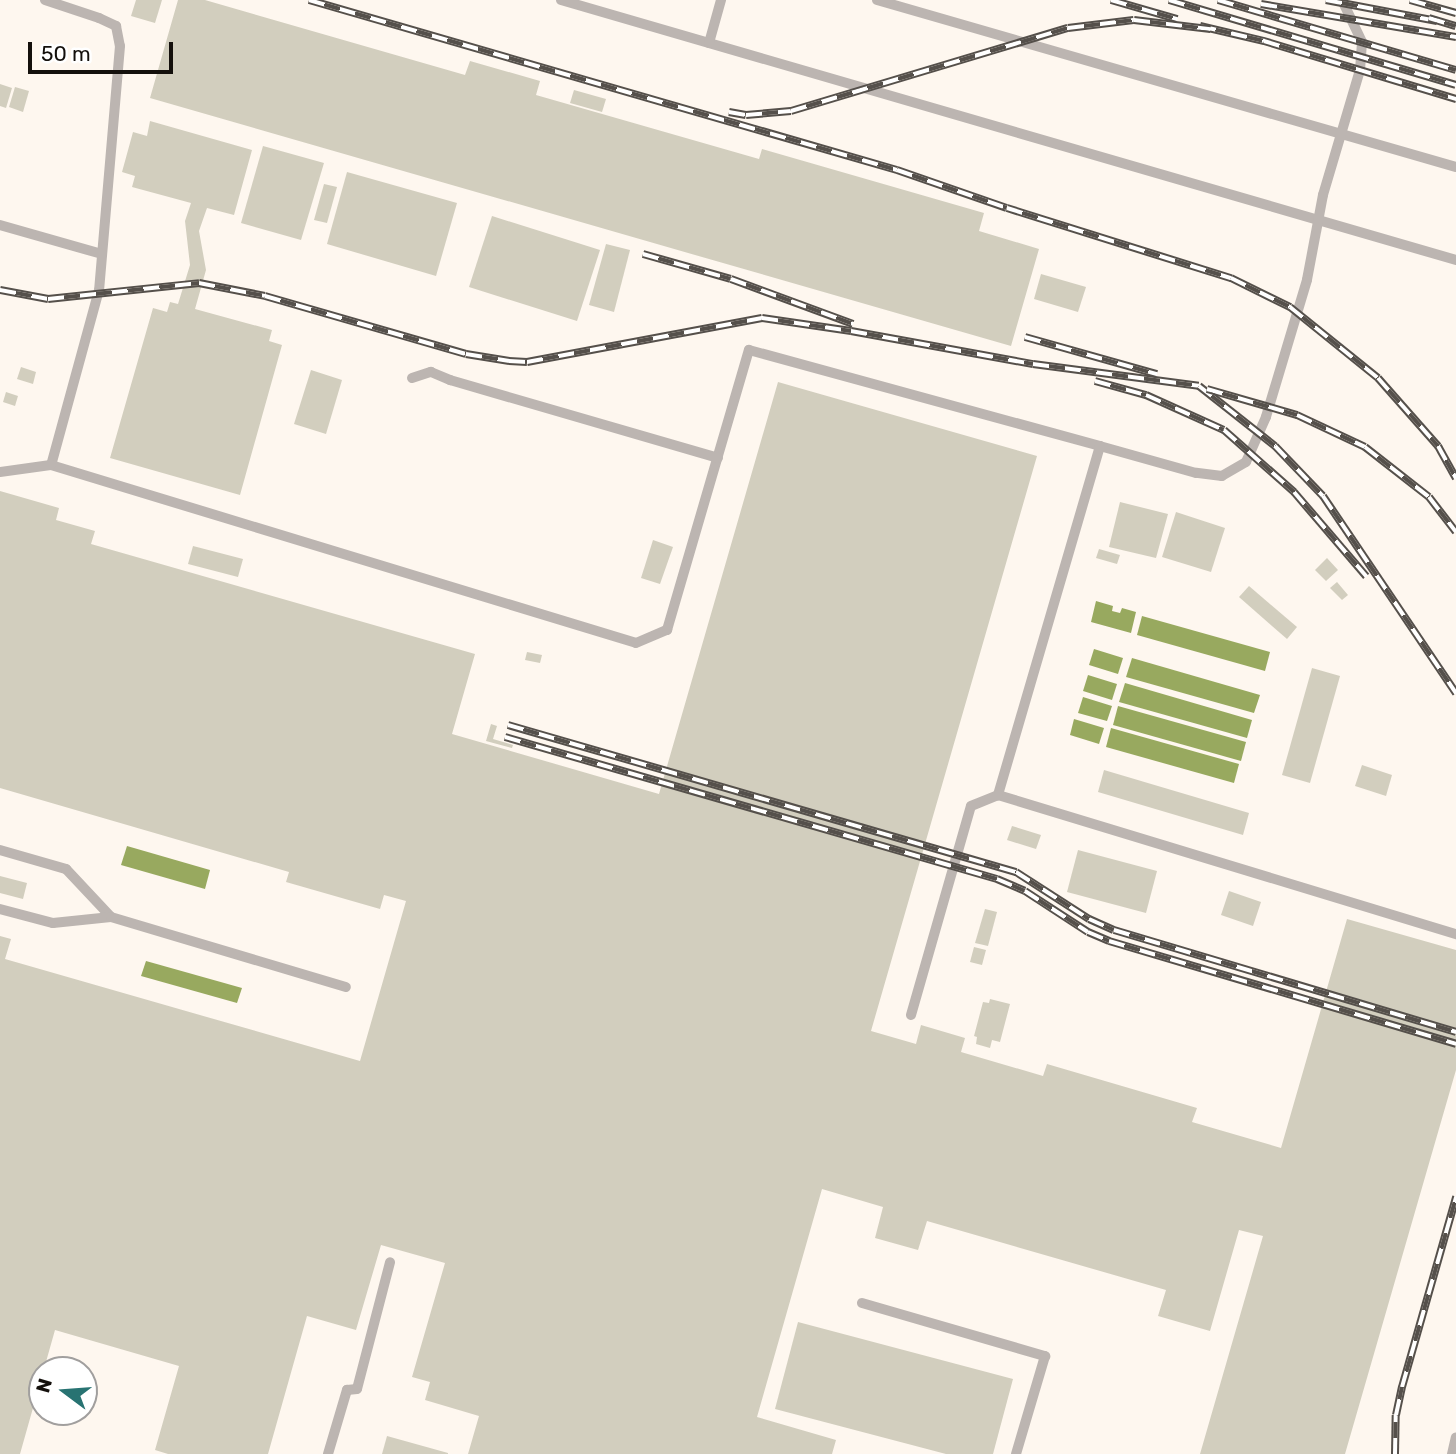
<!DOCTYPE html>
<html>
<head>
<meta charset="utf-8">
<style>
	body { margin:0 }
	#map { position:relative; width:1456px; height:1454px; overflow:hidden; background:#fef7ef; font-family:Rubik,sans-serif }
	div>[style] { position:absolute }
	.water>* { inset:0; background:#98a95f }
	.building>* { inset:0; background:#d2cebe }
	.service>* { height:10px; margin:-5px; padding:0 5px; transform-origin:5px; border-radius:5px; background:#bcb5b1 }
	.rail>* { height:8px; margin-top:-4px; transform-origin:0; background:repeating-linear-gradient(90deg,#fff 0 16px,#55504b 0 32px); box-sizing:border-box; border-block:2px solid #55504b }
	span { translate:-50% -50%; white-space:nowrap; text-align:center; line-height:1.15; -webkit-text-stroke:7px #fff; paint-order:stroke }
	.north { position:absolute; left:28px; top:1356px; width:70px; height:70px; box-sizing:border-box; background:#fff; border:2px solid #a19f9e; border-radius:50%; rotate:286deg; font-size:19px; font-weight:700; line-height:28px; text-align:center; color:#14100c }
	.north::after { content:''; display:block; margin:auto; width:24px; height:32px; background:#287372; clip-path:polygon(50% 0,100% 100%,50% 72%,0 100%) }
	.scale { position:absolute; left:28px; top:42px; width:145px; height:32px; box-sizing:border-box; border:4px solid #14100c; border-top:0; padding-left:9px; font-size:21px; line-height:24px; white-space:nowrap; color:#14100c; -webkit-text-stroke:5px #fff; paint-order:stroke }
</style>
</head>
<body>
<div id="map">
	<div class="water">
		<i style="clip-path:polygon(1096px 601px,1113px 606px,1112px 611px,1120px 613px,1122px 608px,1136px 612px,1131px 633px,1091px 622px)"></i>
		<i style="clip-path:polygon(1142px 616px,1270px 652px,1265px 671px,1137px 635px)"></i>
		<i style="clip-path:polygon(1094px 649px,1123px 658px,1118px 674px,1089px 665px)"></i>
		<i style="clip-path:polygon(1132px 658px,1260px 695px,1254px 713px,1126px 677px)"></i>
		<i style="clip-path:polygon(1088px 675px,1117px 684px,1112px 700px,1083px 691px)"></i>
		<i style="clip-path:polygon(1125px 683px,1252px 720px,1247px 738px,1119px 702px)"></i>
		<i style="clip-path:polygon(1083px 697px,1112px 706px,1107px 721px,1078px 713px)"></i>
		<i style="clip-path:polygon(1118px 706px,1246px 742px,1241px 761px,1113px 725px)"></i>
		<i style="clip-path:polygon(1074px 719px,1104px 728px,1099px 744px,1070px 735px)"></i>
		<i style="clip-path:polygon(1111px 728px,1239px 764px,1234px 783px,1106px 747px)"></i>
		<i style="clip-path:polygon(127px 846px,210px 870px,205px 889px,121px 865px)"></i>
		<i style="clip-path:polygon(146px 961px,242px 988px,237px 1003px,141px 976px)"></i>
	</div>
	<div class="building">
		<i style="clip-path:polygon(136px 0,162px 0,155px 23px,131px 16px)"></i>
		<i style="clip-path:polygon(178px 0,205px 0,465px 75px,470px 61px,540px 81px,536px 95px,759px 159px,762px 149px,984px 213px,979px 231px,1039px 249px,1011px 346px,150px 98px)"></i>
		<i style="clip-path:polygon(0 84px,12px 88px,6px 108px,0 106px)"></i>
		<i style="clip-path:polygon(15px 87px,29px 91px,23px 112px,9px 107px)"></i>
		<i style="clip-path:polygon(574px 90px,606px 99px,602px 112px,570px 103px)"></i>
		<i style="clip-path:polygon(150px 121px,252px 150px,234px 215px,207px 208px,199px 231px,206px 270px,195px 309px,272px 330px,269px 341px,282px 345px,240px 495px,110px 458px,153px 308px,167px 312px,170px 302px,178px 304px,190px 265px,185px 221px,191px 203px,132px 187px,135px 176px,122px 172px,133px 132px,147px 136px)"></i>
		<i style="clip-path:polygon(263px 146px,324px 163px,301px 240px,241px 223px)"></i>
		<i style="clip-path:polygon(347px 172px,457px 203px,436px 276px,327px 244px)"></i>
		<i style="clip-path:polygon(324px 184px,337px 187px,327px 223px,314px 220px)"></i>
		<i style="clip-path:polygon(492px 216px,600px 250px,577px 321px,469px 287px)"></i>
		<i style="clip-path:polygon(606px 244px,630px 250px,614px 312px,589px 305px)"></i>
		<i style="clip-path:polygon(1041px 274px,1086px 287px,1078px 312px,1034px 299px)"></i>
		<i style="clip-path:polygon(21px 367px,36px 372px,33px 384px,17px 379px)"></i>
		<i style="clip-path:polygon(311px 370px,342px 380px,326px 434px,294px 424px)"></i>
		<i style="clip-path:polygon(778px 382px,1037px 456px,871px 1031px,916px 1044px,921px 1025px,965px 1038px,961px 1052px,1043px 1076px,1047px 1064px,1197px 1108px,1192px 1122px,1281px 1148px,1347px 919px,1456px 950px,1456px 1070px,1345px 1454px,1200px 1454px,1263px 1236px,1239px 1230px,1210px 1331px,1158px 1316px,1166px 1290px,927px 1221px,918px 1250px,875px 1238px,883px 1207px,822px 1189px,757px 1417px,836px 1440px,832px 1454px,468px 1454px,479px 1416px,425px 1400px,430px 1382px,412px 1377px,445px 1263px,381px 1245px,356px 1330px,307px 1316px,268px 1454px,168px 1454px,155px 1450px,179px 1366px,55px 1330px,20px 1454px,0 1454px,0 936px,11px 939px,5px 959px,360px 1061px,406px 901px,384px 895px,380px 909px,286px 882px,289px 872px,0 788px,0 491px,59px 508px,56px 520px,95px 531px,91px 544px,475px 654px,452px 734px,659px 794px)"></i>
		<i style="clip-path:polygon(6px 392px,18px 396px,15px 406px,3px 402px)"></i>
		<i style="clip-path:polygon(1120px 502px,1168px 514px,1156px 558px,1109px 547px)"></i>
		<i style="clip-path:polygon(1176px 512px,1225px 528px,1211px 572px,1162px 557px)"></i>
		<i style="clip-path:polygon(653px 540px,673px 547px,660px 584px,641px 578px)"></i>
		<i style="clip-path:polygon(193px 546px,243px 559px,238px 577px,188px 564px)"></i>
		<i style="clip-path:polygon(1099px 549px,1120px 555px,1117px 564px,1096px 558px)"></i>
		<i style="clip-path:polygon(1327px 558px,1338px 570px,1326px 581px,1315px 570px)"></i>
		<i style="clip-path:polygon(1337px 582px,1348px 595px,1342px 600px,1330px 588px)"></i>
		<i style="clip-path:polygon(1249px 586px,1297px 627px,1287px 639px,1239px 597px)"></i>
		<i style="clip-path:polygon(527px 652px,542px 655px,540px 663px,525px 660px)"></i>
		<i style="clip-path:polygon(1312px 668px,1340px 676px,1310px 783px,1282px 775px)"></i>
		<i style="clip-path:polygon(491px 724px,497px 726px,493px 739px,513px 745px,512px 748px,486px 741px)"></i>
		<i style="clip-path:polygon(1362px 765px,1392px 775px,1386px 796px,1355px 786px)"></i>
		<i style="clip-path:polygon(1104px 770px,1249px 813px,1243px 835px,1098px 792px)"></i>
		<i style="clip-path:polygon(1012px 826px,1041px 835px,1036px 849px,1007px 840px)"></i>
		<i style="clip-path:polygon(1078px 850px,1157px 871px,1146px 913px,1067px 892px)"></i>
		<i style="clip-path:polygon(0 876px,27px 883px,23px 899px,0 893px)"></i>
		<i style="clip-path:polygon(1229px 891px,1261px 902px,1253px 926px,1221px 915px)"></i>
		<i style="clip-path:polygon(985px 909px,997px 912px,988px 946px,975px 943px)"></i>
		<i style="clip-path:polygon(974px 947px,986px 950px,982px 965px,970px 962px)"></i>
		<i style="clip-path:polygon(990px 999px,1010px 1004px,1000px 1042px,992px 1040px,990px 1048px,976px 1044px,977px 1037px,974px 1036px,983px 1002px,989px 1003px)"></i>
		<i style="clip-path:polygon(798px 1322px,1013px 1379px,993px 1454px,946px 1454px,775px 1409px)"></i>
		<i style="clip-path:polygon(387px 1436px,448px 1453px,448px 1454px,382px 1454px)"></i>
	</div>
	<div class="service">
		<i style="left:45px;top:0;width:57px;rotate:18.4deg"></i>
		<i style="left:99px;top:18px;width:19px;rotate:25deg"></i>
		<i style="left:116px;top:26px;width:20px;rotate:79deg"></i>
		<i style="left:120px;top:46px;width:245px;rotate:94.9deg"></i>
		<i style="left:99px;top:290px;width:181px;rotate:105.3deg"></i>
		<i style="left:51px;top:465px;width:611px;rotate:16.92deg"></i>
		<i style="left:636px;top:643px;width:34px;rotate:-23deg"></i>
		<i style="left:667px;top:630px;width:292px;rotate:-73.7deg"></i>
		<i style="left:749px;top:350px;width:364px;rotate:15.3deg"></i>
		<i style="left:561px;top:0;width:932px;rotate:16.2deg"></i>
		<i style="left:877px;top:0;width:603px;rotate:16.09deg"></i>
		<i style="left:1342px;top:0;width:47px;rotate:64.5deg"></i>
		<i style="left:1362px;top:42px;width:28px;rotate:94deg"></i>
		<i style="left:1360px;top:70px;width:130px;rotate:106.5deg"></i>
		<i style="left:1323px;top:195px;width:86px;rotate:100.7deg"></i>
		<i style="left:1307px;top:280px;width:143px;rotate:106.7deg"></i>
		<i style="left:1266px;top:417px;width:49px;rotate:114deg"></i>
		<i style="left:1246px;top:462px;width:28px;rotate:150deg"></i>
		<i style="left:1222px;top:476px;width:26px;rotate:-173deg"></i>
		<i style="left:1196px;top:473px;width:100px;rotate:-164.3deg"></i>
		<i style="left:1100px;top:446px;width:364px;rotate:106.3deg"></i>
		<i style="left:998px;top:795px;width:479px;rotate:16.9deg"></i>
		<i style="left:709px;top:43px;width:45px;rotate:-74.4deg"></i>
		<i style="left:0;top:225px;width:106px;rotate:15.9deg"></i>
		<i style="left:412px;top:378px;width:20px;rotate:-18deg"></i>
		<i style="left:431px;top:372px;width:21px;rotate:23deg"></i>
		<i style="left:450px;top:380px;width:279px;rotate:16.2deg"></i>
		<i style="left:0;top:472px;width:51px;rotate:-7.8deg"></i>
		<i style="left:0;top:850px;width:69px;rotate:16.1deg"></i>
		<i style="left:66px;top:869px;width:66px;rotate:46.8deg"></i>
		<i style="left:0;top:909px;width:55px;rotate:14.8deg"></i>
		<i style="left:53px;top:923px;width:58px;rotate:-5.9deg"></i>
		<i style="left:111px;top:917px;width:245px;rotate:16.6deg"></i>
		<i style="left:911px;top:1015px;width:217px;rotate:-74deg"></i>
		<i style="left:971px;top:806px;width:29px;rotate:-22deg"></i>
		<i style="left:862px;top:1303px;width:191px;rotate:16.2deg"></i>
		<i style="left:1045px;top:1356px;width:102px;rotate:106.5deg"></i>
		<i style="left:328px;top:1454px;width:67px;rotate:-73.5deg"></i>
		<i style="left:347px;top:1390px;width:10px;rotate:-6deg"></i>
		<i style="left:357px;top:1389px;width:131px;rotate:-75.4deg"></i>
		<i style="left:1452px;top:1454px;width:17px;rotate:-77deg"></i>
	</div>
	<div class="rail">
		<i style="left:309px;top:0;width:612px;rotate:16.13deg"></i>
		<i style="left:897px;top:170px;width:116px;rotate:19.1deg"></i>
		<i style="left:1007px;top:208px;width:235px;rotate:17.4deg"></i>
		<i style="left:1231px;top:278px;width:66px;rotate:26.2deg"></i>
		<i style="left:1290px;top:307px;width:113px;rotate:38.9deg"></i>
		<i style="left:1378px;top:378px;width:91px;rotate:48.6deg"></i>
		<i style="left:1438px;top:446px;width:37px;rotate:61deg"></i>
		<i style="left:1111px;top:0;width:69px;rotate:16.1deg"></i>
		<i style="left:1169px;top:0;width:299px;rotate:16.5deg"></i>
		<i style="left:1218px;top:0;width:248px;rotate:16.4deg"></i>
		<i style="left:1326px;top:0;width:113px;rotate:10.7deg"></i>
		<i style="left:1410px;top:0;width:48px;rotate:15.8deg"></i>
		<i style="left:1261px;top:4px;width:198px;rotate:9.6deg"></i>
		<i style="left:1429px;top:18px;width:28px;rotate:17deg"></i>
		<i style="left:1200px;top:26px;width:66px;rotate:13.2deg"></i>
		<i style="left:1264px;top:41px;width:201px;rotate:16.8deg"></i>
		<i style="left:729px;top:112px;width:17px;rotate:10deg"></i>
		<i style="left:746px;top:115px;width:45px;rotate:-5.1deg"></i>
		<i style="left:791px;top:111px;width:289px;rotate:-16.7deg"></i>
		<i style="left:1068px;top:28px;width:66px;rotate:-6.9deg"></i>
		<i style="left:1134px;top:20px;width:77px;rotate:6.8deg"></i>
		<i style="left:643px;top:254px;width:91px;rotate:15.9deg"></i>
		<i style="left:731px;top:279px;width:130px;rotate:20.2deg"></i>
		<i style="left:0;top:290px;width:49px;rotate:10.6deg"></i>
		<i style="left:48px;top:299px;width:152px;rotate:-6deg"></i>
		<i style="left:199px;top:283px;width:67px;rotate:11.1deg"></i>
		<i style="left:265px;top:296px;width:209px;rotate:16.1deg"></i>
		<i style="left:466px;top:354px;width:44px;rotate:9.2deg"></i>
		<i style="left:509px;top:361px;width:18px;rotate:3deg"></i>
		<i style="left:527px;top:362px;width:239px;rotate:-10.6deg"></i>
		<i style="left:762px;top:318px;width:90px;rotate:8.3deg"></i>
		<i style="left:851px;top:331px;width:185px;rotate:10.3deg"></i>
		<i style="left:1033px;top:364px;width:167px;rotate:7.5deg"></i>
		<i style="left:1199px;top:386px;width:97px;rotate:38.3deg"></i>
		<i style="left:1275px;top:446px;width:69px;rotate:46.2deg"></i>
		<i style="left:1323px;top:496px;width:238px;rotate:56deg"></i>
		<i style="left:1025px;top:337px;width:137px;rotate:15.7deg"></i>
		<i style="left:1095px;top:381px;width:53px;rotate:15.4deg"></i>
		<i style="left:1146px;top:395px;width:85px;rotate:24.2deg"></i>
		<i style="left:1224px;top:430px;width:94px;rotate:41.5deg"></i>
		<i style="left:1294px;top:492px;width:111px;rotate:49.4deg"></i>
		<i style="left:1207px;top:389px;width:94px;rotate:16.1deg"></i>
		<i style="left:1297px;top:415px;width:75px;rotate:25.2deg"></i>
		<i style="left:1365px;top:447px;width:81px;rotate:38deg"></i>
		<i style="left:1429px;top:497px;width:44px;rotate:52.4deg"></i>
		<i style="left:508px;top:725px;width:529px;rotate:16.14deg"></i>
		<i style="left:1016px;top:872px;width:87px;rotate:32.8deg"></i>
		<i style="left:1089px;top:919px;width:27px;rotate:24deg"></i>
		<i style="left:1114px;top:930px;width:357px;rotate:16.6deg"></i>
		<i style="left:505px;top:737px;width:512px;rotate:16.1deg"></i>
		<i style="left:997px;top:879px;width:30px;rotate:23deg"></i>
		<i style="left:1025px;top:891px;width:75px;rotate:33.1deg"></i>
		<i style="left:1088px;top:932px;width:23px;rotate:23deg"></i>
		<i style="left:1109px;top:941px;width:362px;rotate:16.5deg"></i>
		<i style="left:1395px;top:1454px;width:39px;rotate:-89deg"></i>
		<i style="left:1396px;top:1415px;width:29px;rotate:-78deg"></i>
		<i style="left:1402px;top:1387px;width:198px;rotate:-74.1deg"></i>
	</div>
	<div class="north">N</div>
	<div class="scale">50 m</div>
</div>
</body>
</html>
